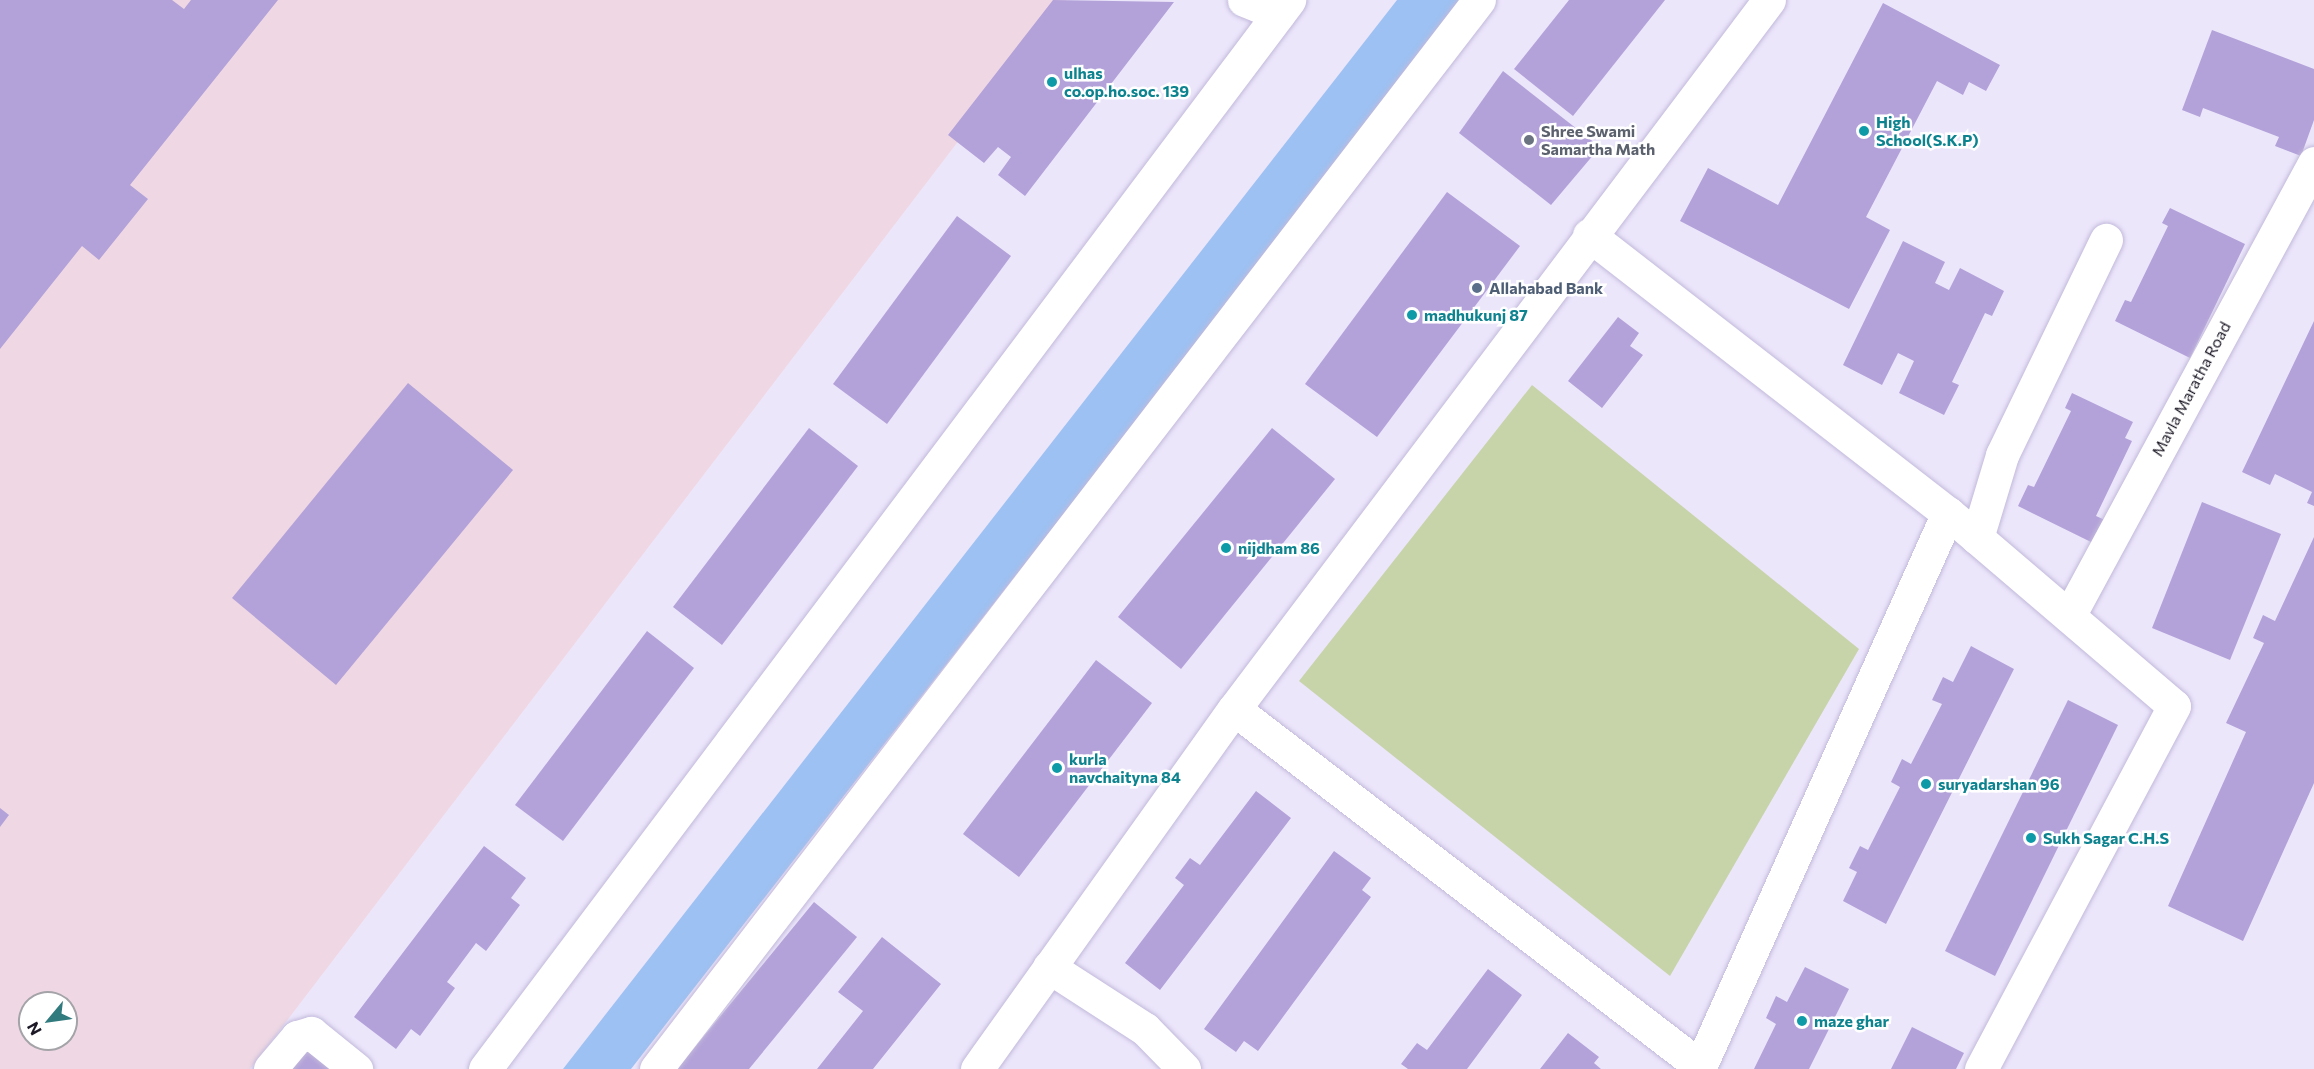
<!DOCTYPE html>
<html>
<head>
<meta charset="utf-8">
<style>
	body { margin:0 }
	#map { position:relative; width:2314px; height:1069px; overflow:hidden; background:#ece6fb; font-family:Commissioner,sans-serif }
	div>[style] { position:absolute }
	.industrial>* { inset:0; background:#efd8e4 }
	.green>* { inset:0; background:#c7d4aa }
	.water>* { inset:0; background:#9dc1f2 }
	.building>* { inset:0; background:#b3a2d9 }
	.roads { filter:drop-shadow(0 0 2px #c2b9db) drop-shadow(0 0 2px #c2b9db) }
	.minor>* { height:33px; margin:-16.5px; padding:0 16.5px; transform-origin:16.5px; border-radius:16.5px; background:#fff }
	.dots>* { width:16px; height:16px; translate:-50% -50%; box-sizing:border-box; border:3px solid #fff; border-radius:50% }
	span { translate:-50% -50%; white-space:nowrap; text-align:center; line-height:1.15; -webkit-text-stroke:5px #fff; paint-order:stroke }
	.culture-label { font-size:16px; color:#0d838f; font-weight:700 }
	.left { translate:0 -50%; text-align:left }
	.worship-label { font-size:16px; color:#5b616d; font-weight:700 }
	.service-label { font-size:16px; color:#4e5e75; font-weight:700 }
	.street-label { font-size:16px; color:#1c1825 }
	.north { position:absolute; left:18px; top:991px; width:60px; height:60px; box-sizing:border-box; background:#fff; border:2px solid #a4a3a8; border-radius:50%; rotate:241deg; font-size:16px; font-weight:700; line-height:24px; text-align:center; color:#1c1825 }
	.north::after { content:''; display:block; margin:auto; width:21px; height:27px; background:#317a7e; clip-path:polygon(50% 0,100% 100%,50% 72%,0 100%) }
</style>
</head>
<body>
<div id="map">
	<div class="industrial">
		<i style="clip-path:polygon(evenodd,0 0,1066px 0,250px 1069px,0 1069px,0 0,30px 1003px,66px 1003px,66px 1039px,30px 1039px,30px 1003px)"></i>
	</div>
	<div class="green">
		<i style="clip-path:polygon(1532px 385px,1859px 649px,1670px 976px,1299px 681px)"></i>
	</div>
	<div class="water">
		<i style="clip-path:polygon(1397px 0,1464px 0,631px 1069px,563px 1069px)"></i>
	</div>
	<div class="building">
		<i style="clip-path:polygon(0 0,172px 0,184px 9px,191px 0,278px 0,130px 185px,148px 199px,99px 260px,82px 246px,0 349px)"></i>
		<i style="clip-path:polygon(1053px 0,1174px 2px,1025px 196px,998px 175px,1011px 157px,998px 147px,984px 163px,948px 135px)"></i>
		<i style="clip-path:polygon(1569px 0,1665px 0,1573px 116px,1514px 69px)"></i>
		<i style="clip-path:polygon(1883px 3px,2000px 65px,1986px 91px,1969px 82px,1963px 95px,1937px 81px,1866px 217px,1890px 230px,1849px 309px,1680px 221px,1708px 168px,1778px 205px)"></i>
		<i style="clip-path:polygon(2212px 30px,2314px 69px,2314px 120px,2301px 156px,2275px 146px,2279px 137px,2203px 108px,2200px 117px,2182px 110px)"></i>
		<i style="clip-path:polygon(1503px 71px,1600px 147px,1551px 205px,1459px 133px)"></i>
		<i style="clip-path:polygon(1447px 192px,1520px 246px,1377px 437px,1305px 384px)"></i>
		<i style="clip-path:polygon(2170px 208px,2245px 244px,2190px 358px,2115px 321px,2125px 300px,2131px 302px,2168px 226px,2162px 223px)"></i>
		<i style="clip-path:polygon(957px 216px,1011px 256px,887px 424px,833px 384px)"></i>
		<i style="clip-path:polygon(1903px 241px,1945px 262px,1935px 283px,1949px 290px,1960px 268px,2004px 291px,1992px 316px,1985px 313px,1952px 382px,1959px 385px,1944px 415px,1899px 393px,1914px 361px,1898px 353px,1882px 385px,1843px 365px)"></i>
		<i style="clip-path:polygon(1618px 317px,1639px 333px,1630px 346px,1643px 355px,1602px 408px,1568px 381px)"></i>
		<i style="clip-path:polygon(2314px 321px,2314px 506px,2307px 503px,2312px 492px,2275px 474px,2270px 485px,2242px 472px)"></i>
		<i style="clip-path:polygon(408px 383px,513px 470px,336px 685px,232px 598px)"></i>
		<i style="clip-path:polygon(2072px 393px,2133px 422px,2125px 438px,2132px 441px,2096px 516px,2105px 520px,2093px 543px,2018px 506px,2028px 485px,2034px 487px,2071px 411px,2065px 408px)"></i>
		<i style="clip-path:polygon(809px 428px,858px 466px,722px 645px,673px 607px)"></i>
		<i style="clip-path:polygon(1272px 428px,1335px 479px,1181px 669px,1118px 617px)"></i>
		<i style="clip-path:polygon(2202px 502px,2281px 534px,2230px 660px,2152px 628px)"></i>
		<i style="clip-path:polygon(2314px 537px,2314px 783px,2243px 941px,2168px 906px,2246px 732px,2226px 723px,2264px 643px,2253px 638px,2263px 615px,2275px 621px)"></i>
		<i style="clip-path:polygon(647px 631px,694px 668px,563px 841px,515px 805px)"></i>
		<i style="clip-path:polygon(1971px 646px,2014px 669px,1886px 924px,1843px 901px,1857px 872px,1849px 868px,1860px 846px,1868px 850px,1900px 787px,1891px 782px,1902px 759px,1911px 764px,1942px 704px,1932px 700px,1943px 677px,1953px 682px)"></i>
		<i style="clip-path:polygon(1096px 660px,1152px 703px,1019px 877px,963px 834px)"></i>
		<i style="clip-path:polygon(2068px 700px,2118px 725px,1995px 976px,1945px 951px)"></i>
		<i style="clip-path:polygon(1256px 791px,1291px 818px,1160px 990px,1125px 963px,1184px 885px,1175px 878px,1190px 858px,1200px 865px)"></i>
		<i style="clip-path:polygon(0 808px,9px 815px,0 827px)"></i>
		<i style="clip-path:polygon(484px 846px,526px 878px,511px 898px,520px 905px,486px 951px,476px 943px,447px 982px,455px 988px,420px 1036px,411px 1029px,396px 1049px,354px 1017px)"></i>
		<i style="clip-path:polygon(1334px 851px,1371px 878px,1362px 890px,1371px 897px,1258px 1051px,1244px 1041px,1236px 1052px,1204px 1029px)"></i>
		<i style="clip-path:polygon(814px 902px,857px 937px,749px 1069px,677px 1069px)"></i>
		<i style="clip-path:polygon(882px 937px,941px 984px,873px 1069px,817px 1069px,863px 1011px,838px 992px)"></i>
		<i style="clip-path:polygon(1805px 967px,1849px 989px,1809px 1069px,1754px 1069px,1776px 1024px,1766px 1018px,1776px 996px,1787px 1002px)"></i>
		<i style="clip-path:polygon(1488px 969px,1522px 995px,1467px 1069px,1408px 1069px,1401px 1064px,1417px 1043px,1427px 1050px)"></i>
		<i style="clip-path:polygon(1912px 1027px,1964px 1053px,1956px 1069px,1891px 1069px)"></i>
		<i style="clip-path:polygon(1568px 1033px,1599px 1057px,1594px 1063px,1601px 1069px,1540px 1069px)"></i>
		<i style="clip-path:polygon(305px 1038px,342px 1069px,281px 1069px)"></i>
	</div>
	<div class="roads">
		<div class="minor">
			<i style="left:1244px;top:0;width:37px;rotate:22deg"></i>
			<i style="left:1589px;top:235px;width:454px;rotate:37.8deg"></i>
			<i style="left:1948px;top:513px;width:297px;rotate:40.5deg"></i>
			<i style="left:2174px;top:706px;width:411px;rotate:118deg"></i>
			<i style="left:1977px;top:538px;width:87px;rotate:-73.2deg"></i>
			<i style="left:2002px;top:455px;width:239px;rotate:-64.2deg"></i>
			<i style="left:2069px;top:616px;width:515px;rotate:-61.59deg"></i>
			<i style="left:1234px;top:709px;width:588px;rotate:37.47deg"></i>
			<i style="left:1049px;top:967px;width:114px;rotate:32.9deg"></i>
			<i style="left:1145px;top:1029px;width:56px;rotate:45.7deg"></i>
			<i style="left:270px;top:1069px;width:42px;rotate:-49.8deg"></i>
			<i style="left:297px;top:1037px;width:15px;rotate:-16deg"></i>
			<i style="left:311px;top:1033px;width:58px;rotate:38.7deg"></i>
			<i style="left:485px;top:1069px;width:1338px;rotate:-53.05deg"></i>
			<i style="left:656px;top:1069px;width:1349px;rotate:-52.41deg"></i>
			<i style="left:977px;top:1069px;width:442px;rotate:-54.5deg"></i>
			<i style="left:1234px;top:709px;width:888px;rotate:-52.96deg"></i>
			<i style="left:1699px;top:1069px;width:609px;rotate:-65.88deg"></i>
		</div>
	</div>
	<div class="dots">
		<i style="left:1052px;top:82px;background:#0f9aa8"></i>
		<i style="left:1864px;top:131px;background:#0f9aa8"></i>
		<i style="left:1529px;top:140px;background:#6b7280"></i>
		<i style="left:1477px;top:288px;background:#5c6f8a"></i>
		<i style="left:1412px;top:315px;background:#0f9aa8"></i>
		<i style="left:1226px;top:548px;background:#0f9aa8"></i>
		<i style="left:1057px;top:768px;background:#0f9aa8"></i>
		<i style="left:1926px;top:784px;background:#0f9aa8"></i>
		<i style="left:2031px;top:838px;background:#0f9aa8"></i>
		<i style="left:1802px;top:1021px;background:#0f9aa8"></i>
	</div>
	<div class="culture-label">
		<span class="left" style="left:1064px;top:82px">ulhas<br>co.op.ho.soc. 139</span>
		<span class="left" style="left:1876px;top:131px">High<br>School(S.K.P)</span>
		<span class="left" style="left:1424px;top:315px">madhukunj 87</span>
		<span class="left" style="left:1238px;top:548px">nijdham 86</span>
		<span class="left" style="left:1069px;top:768px">kurla<br>navchaityna 84</span>
		<span class="left" style="left:1938px;top:784px">suryadarshan 96</span>
		<span class="left" style="left:2043px;top:838px">Sukh Sagar C.H.S</span>
		<span class="left" style="left:1814px;top:1021px">maze ghar</span>
	</div>
	<div class="worship-label">
		<span class="left" style="left:1541px;top:140px">Shree Swami<br>Samartha Math</span>
	</div>
	<div class="service-label">
		<span class="left" style="left:1489px;top:288px">Allahabad Bank</span>
	</div>
	<div class="street-label">
		<span style="left:2191px;top:389px;rotate:-62deg">Mavla Maratha Road</span>
	</div>
	<div class="north">N</div>
</div>
</body>
</html>
